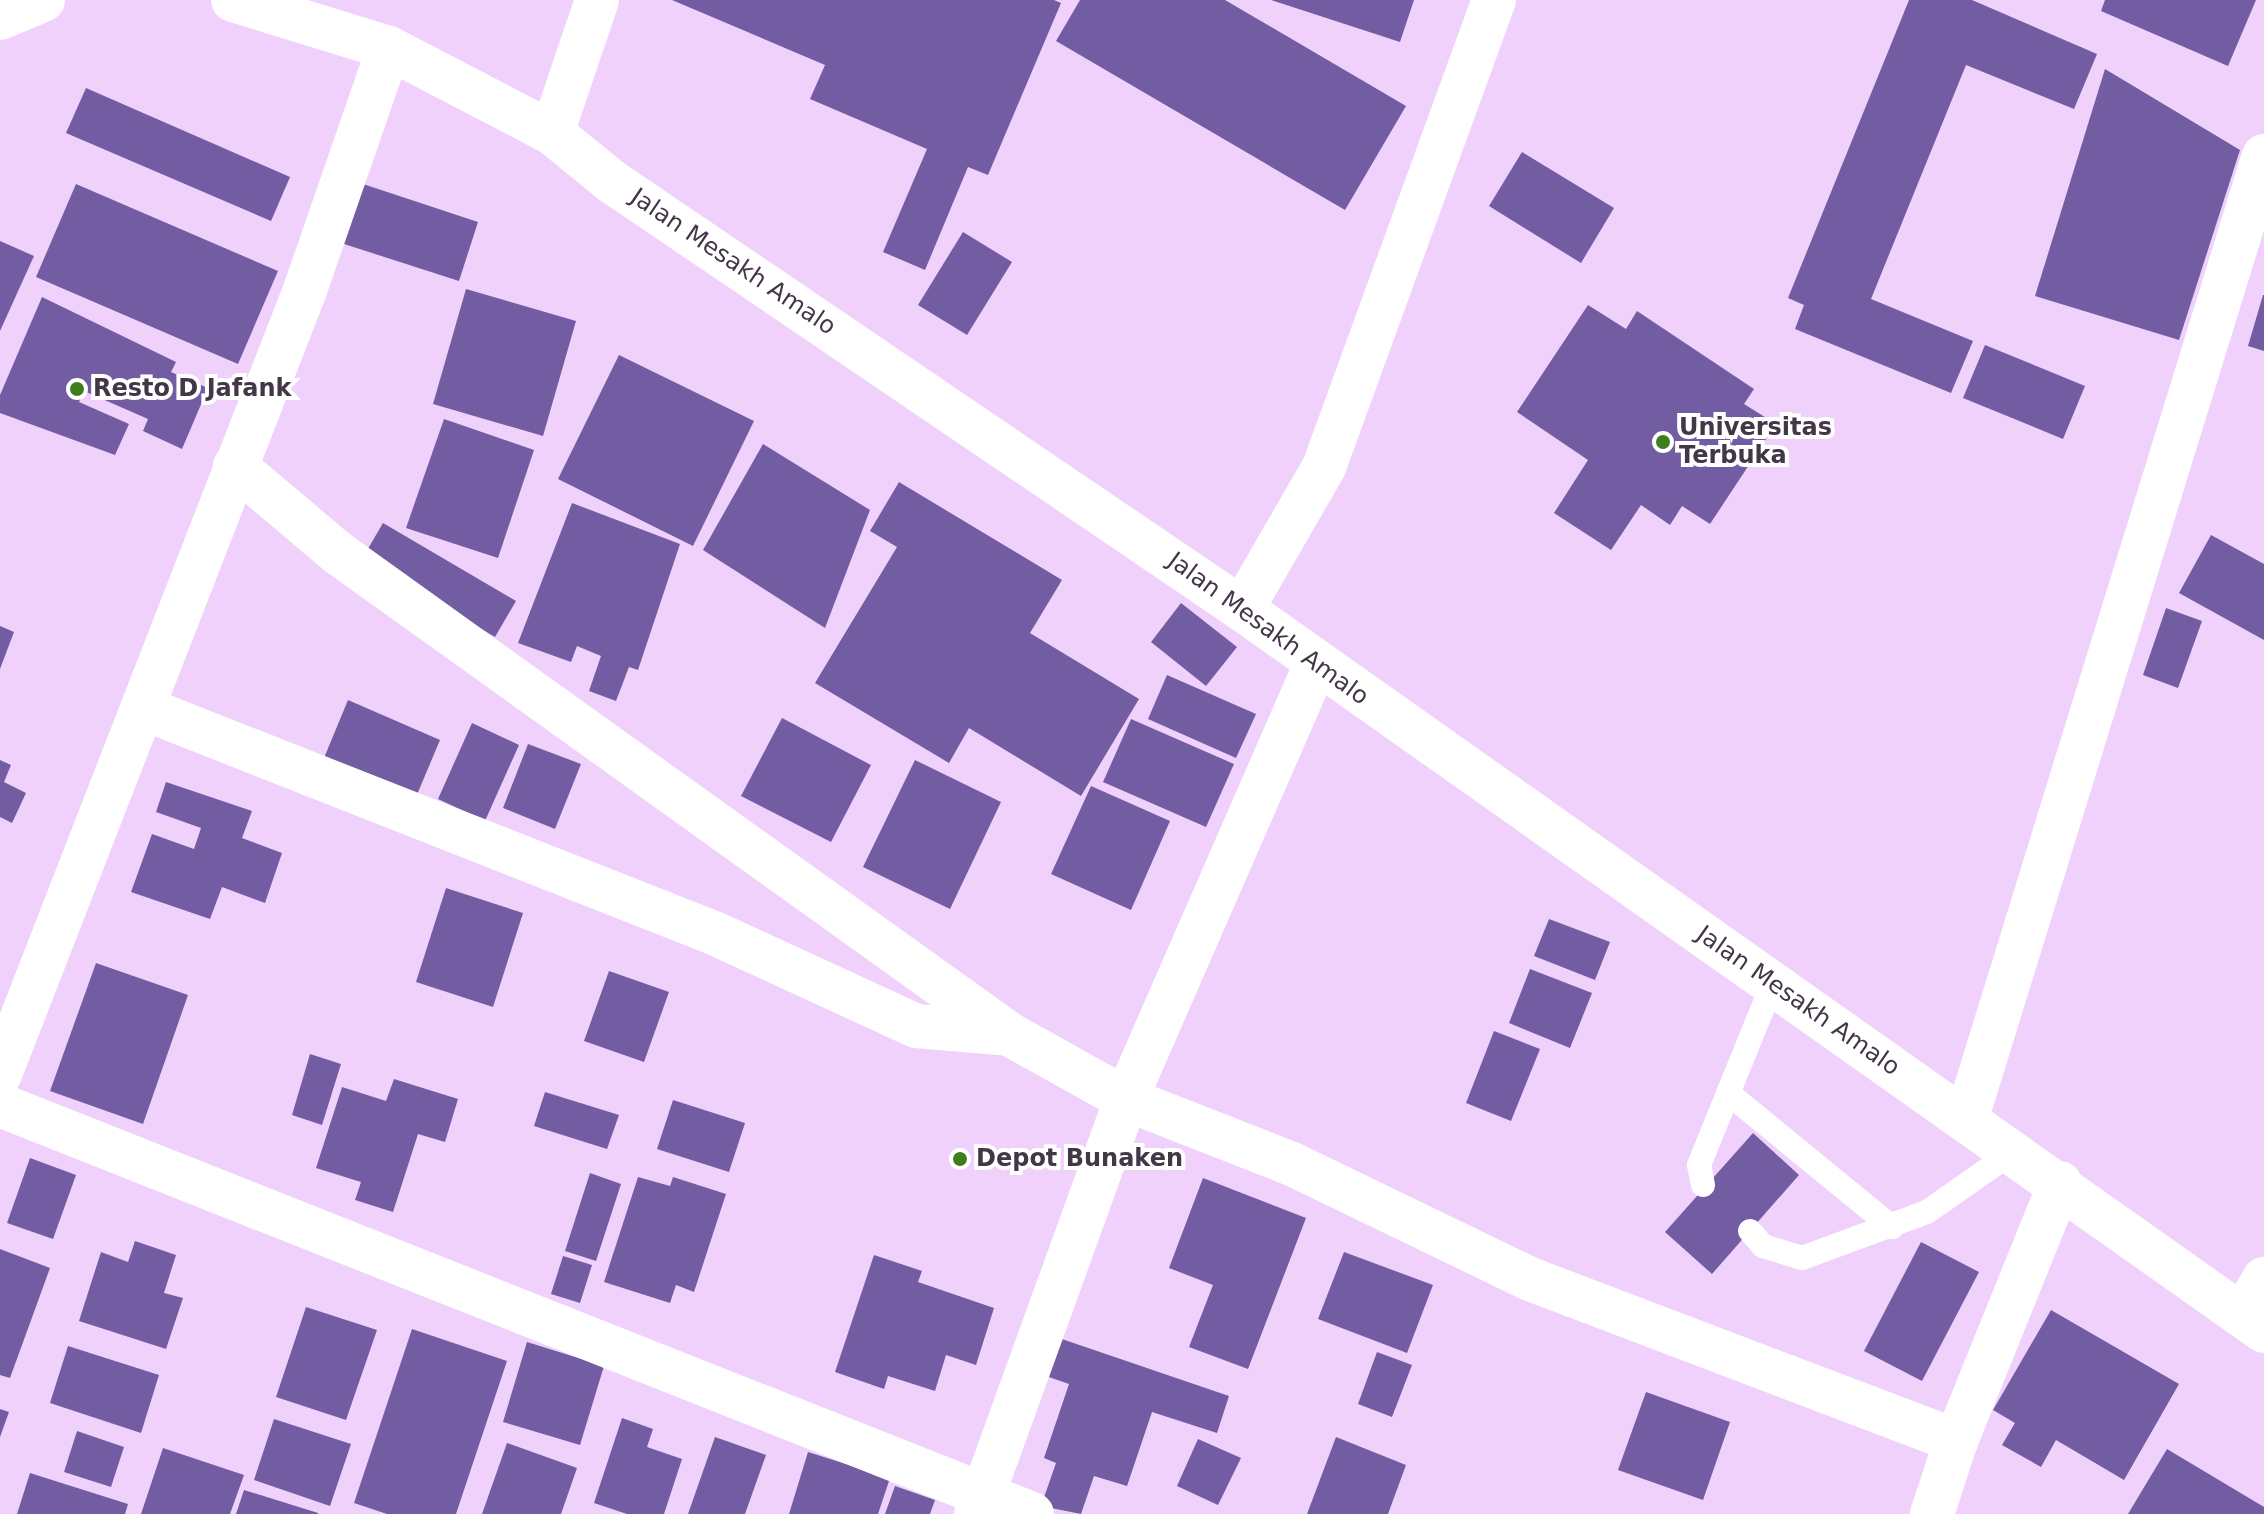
<!DOCTYPE html>
<html>
<head>
<meta charset="utf-8">
<style>
	body { margin:0 }
	#map { position:relative; width:2264px; height:1514px; overflow:hidden; background:#f0d1fc; font-family:"DejaVu Sans",sans-serif }
	div>[style] { position:absolute }
	.building>* { inset:0; background:#725ca2 }
	.service>* { height:24px; margin:-12px; padding:0 12px; transform-origin:12px; border-radius:12px; background:#fff }
	.minor>* { height:44px; margin:-22px; padding:0 22px; transform-origin:22px; border-radius:22px; background:#fff }
	.secondary>* { height:44px; margin:-22px; padding:0 22px; transform-origin:22px; border-radius:22px; background:#fff }
	.primary>* { height:44px; margin:-22px; padding:0 22px; transform-origin:22px; border-radius:22px; background:#fff }
	.dots>* { width:22px; height:22px; translate:-50% -50%; box-sizing:border-box; border:4px solid #fff; border-radius:50% }
	span { translate:-50% -50%; white-space:nowrap; text-align:center; line-height:1.15; -webkit-text-stroke:8px #fff; paint-order:stroke }
	.street-label { font-size:24px; color:#433647 }
	.poi-label { font-size:24px; color:#433647; font-weight:700 }
	.left { translate:0 -50%; text-align:left }
</style>
</head>
<body>
<div id="map">
	<div class="building">
		<i style="clip-path:polygon(672px 0,1054px 0,1061px 3px,988px 175px,968px 167px,925px 270px,883px 252px,927px 149px,810px 99px,825px 65px)"></i>
		<i style="clip-path:polygon(1080px 0,1225px 0,1406px 106px,1345px 210px,1056px 41px)"></i>
		<i style="clip-path:polygon(1271px 0,1414px 0,1400px 42px)"></i>
		<i style="clip-path:polygon(1909px 0,1972px 0,2097px 54px,2074px 109px,1966px 65px,1871px 299px,1973px 341px,1951px 393px,1795px 329px,1804px 305px,1788px 298px)"></i>
		<i style="clip-path:polygon(2105px 0,2256px 0,2228px 66px,2101px 11px)"></i>
		<i style="clip-path:polygon(2105px 69px,2240px 150px,2179px 340px,2035px 296px)"></i>
		<i style="clip-path:polygon(86px 88px,290px 177px,271px 221px,66px 133px)"></i>
		<i style="clip-path:polygon(1522px 152px,1614px 208px,1581px 263px,1489px 206px)"></i>
		<i style="clip-path:polygon(360px 183px,478px 222px,459px 281px,341px 243px)"></i>
		<i style="clip-path:polygon(76px 184px,278px 271px,238px 364px,36px 277px)"></i>
		<i style="clip-path:polygon(963px 232px,1012px 262px,967px 335px,918px 305px)"></i>
		<i style="clip-path:polygon(0 241px,34px 256px,0 331px)"></i>
		<i style="clip-path:polygon(466px 289px,576px 321px,543px 436px,433px 404px)"></i>
		<i style="clip-path:polygon(2263px 295px,2264px 295px,2264px 351px,2248px 346px)"></i>
		<i style="clip-path:polygon(42px 297px,176px 362px,171px 372px,208px 388px,182px 449px,143px 431px,148px 419px,84px 391px,79px 402px,129px 424px,115px 455px,0 413px,0 395px)"></i>
		<i style="clip-path:polygon(1588px 305px,1626px 329px,1637px 311px,1754px 389px,1744px 404px,1776px 424px,1710px 524px,1682px 506px,1670px 525px,1641px 505px,1611px 550px,1554px 513px,1588px 460px,1517px 412px)"></i>
		<i style="clip-path:polygon(1985px 345px,2085px 386px,2063px 439px,1963px 398px)"></i>
		<i style="clip-path:polygon(619px 355px,754px 421px,693px 546px,558px 479px)"></i>
		<i style="clip-path:polygon(444px 419px,534px 450px,498px 558px,406px 528px)"></i>
		<i style="clip-path:polygon(763px 444px,870px 510px,825px 628px,703px 550px)"></i>
		<i style="clip-path:polygon(899px 482px,1062px 580px,1030px 633px,1139px 699px,1081px 796px,969px 728px,949px 763px,815px 683px,897px 547px,870px 531px)"></i>
		<i style="clip-path:polygon(572px 503px,680px 544px,638px 670px,629px 667px,616px 701px,589px 691px,601px 656px,577px 646px,571px 662px,518px 643px)"></i>
		<i style="clip-path:polygon(383px 523px,516px 601px,495px 637px,362px 559px)"></i>
		<i style="clip-path:polygon(2211px 535px,2264px 564px,2264px 640px,2179px 593px)"></i>
		<i style="clip-path:polygon(1181px 603px,1237px 647px,1206px 686px,1151px 642px)"></i>
		<i style="clip-path:polygon(2166px 608px,2202px 621px,2178px 688px,2143px 675px)"></i>
		<i style="clip-path:polygon(0 626px,14px 632px,0 669px)"></i>
		<i style="clip-path:polygon(1167px 675px,1256px 714px,1236px 758px,1148px 719px)"></i>
		<i style="clip-path:polygon(348px 700px,440px 740px,416px 797px,324px 758px)"></i>
		<i style="clip-path:polygon(782px 718px,871px 765px,831px 842px,741px 796px)"></i>
		<i style="clip-path:polygon(1131px 719px,1234px 764px,1206px 827px,1103px 782px)"></i>
		<i style="clip-path:polygon(472px 723px,519px 745px,485px 821px,438px 799px)"></i>
		<i style="clip-path:polygon(528px 744px,581px 764px,555px 829px,503px 808px)"></i>
		<i style="clip-path:polygon(0 760px,11px 765px,4px 782px,26px 793px,12px 823px,0 817px)"></i>
		<i style="clip-path:polygon(915px 760px,1001px 802px,950px 909px,863px 867px)"></i>
		<i style="clip-path:polygon(166px 782px,252px 811px,242px 838px,282px 853px,265px 903px,222px 887px,210px 919px,131px 892px,152px 834px,194px 849px,201px 828px,156px 812px)"></i>
		<i style="clip-path:polygon(1091px 786px,1170px 821px,1131px 910px,1051px 874px)"></i>
		<i style="clip-path:polygon(446px 888px,523px 913px,493px 1007px,416px 982px)"></i>
		<i style="clip-path:polygon(1549px 919px,1610px 942px,1595px 980px,1534px 956px)"></i>
		<i style="clip-path:polygon(96px 963px,188px 995px,143px 1124px,50px 1091px)"></i>
		<i style="clip-path:polygon(1530px 969px,1592px 993px,1570px 1048px,1509px 1023px)"></i>
		<i style="clip-path:polygon(609px 971px,669px 992px,644px 1062px,584px 1041px)"></i>
		<i style="clip-path:polygon(1494px 1031px,1540px 1049px,1511px 1121px,1466px 1103px)"></i>
		<i style="clip-path:polygon(310px 1054px,341px 1064px,322px 1125px,292px 1115px)"></i>
		<i style="clip-path:polygon(394px 1079px,458px 1099px,445px 1142px,418px 1134px,393px 1212px,355px 1200px,361px 1182px,316px 1168px,342px 1087px,386px 1101px)"></i>
		<i style="clip-path:polygon(545px 1092px,619px 1115px,607px 1149px,534px 1126px)"></i>
		<i style="clip-path:polygon(673px 1100px,745px 1123px,729px 1172px,657px 1149px)"></i>
		<i style="clip-path:polygon(1753px 1133px,1799px 1175px,1712px 1274px,1665px 1232px)"></i>
		<i style="clip-path:polygon(30px 1158px,76px 1175px,53px 1239px,7px 1223px)"></i>
		<i style="clip-path:polygon(590px 1173px,621px 1184px,596px 1261px,565px 1251px)"></i>
		<i style="clip-path:polygon(638px 1177px,670px 1186px,673px 1177px,726px 1194px,694px 1292px,676px 1285px,670px 1303px,604px 1282px)"></i>
		<i style="clip-path:polygon(1203px 1178px,1306px 1218px,1248px 1369px,1189px 1347px,1213px 1285px,1169px 1268px)"></i>
		<i style="clip-path:polygon(135px 1241px,176px 1255px,164px 1293px,183px 1298px,166px 1349px,79px 1321px,101px 1252px,128px 1262px)"></i>
		<i style="clip-path:polygon(1921px 1242px,1979px 1272px,1922px 1381px,1864px 1351px)"></i>
		<i style="clip-path:polygon(0 1249px,50px 1268px,10px 1378px,0 1375px)"></i>
		<i style="clip-path:polygon(1344px 1252px,1433px 1285px,1407px 1353px,1318px 1319px)"></i>
		<i style="clip-path:polygon(874px 1255px,922px 1271px,918px 1282px,994px 1308px,976px 1365px,946px 1355px,935px 1391px,888px 1376px,884px 1389px,835px 1372px)"></i>
		<i style="clip-path:polygon(563px 1256px,592px 1265px,580px 1303px,551px 1294px)"></i>
		<i style="clip-path:polygon(306px 1307px,377px 1330px,346px 1420px,276px 1397px)"></i>
		<i style="clip-path:polygon(2051px 1310px,2179px 1384px,2124px 1480px,2056px 1440px,2041px 1467px,2002px 1445px,2015px 1423px,1993px 1410px)"></i>
		<i style="clip-path:polygon(412px 1329px,507px 1361px,456px 1514px,387px 1514px,354px 1503px)"></i>
		<i style="clip-path:polygon(1056px 1337px,1229px 1396px,1217px 1433px,1152px 1412px,1127px 1486px,1094px 1476px,1081px 1514px,1041px 1506px,1056px 1463px,1044px 1458px,1069px 1384px,1043px 1375px)"></i>
		<i style="clip-path:polygon(527px 1342px,604px 1366px,580px 1445px,503px 1422px)"></i>
		<i style="clip-path:polygon(68px 1346px,159px 1375px,141px 1433px,50px 1403px)"></i>
		<i style="clip-path:polygon(1377px 1352px,1412px 1365px,1392px 1417px,1358px 1404px)"></i>
		<i style="clip-path:polygon(1646px 1392px,1730px 1422px,1703px 1500px,1618px 1470px)"></i>
		<i style="clip-path:polygon(0 1409px,9px 1412px,0 1437px)"></i>
		<i style="clip-path:polygon(622px 1418px,653px 1429px,647px 1447px,682px 1459px,664px 1514px,627px 1514px,594px 1503px)"></i>
		<i style="clip-path:polygon(274px 1419px,351px 1444px,330px 1506px,254px 1480px)"></i>
		<i style="clip-path:polygon(77px 1431px,124px 1447px,111px 1487px,64px 1472px)"></i>
		<i style="clip-path:polygon(715px 1437px,766px 1455px,745px 1514px,688px 1514px)"></i>
		<i style="clip-path:polygon(1336px 1437px,1406px 1465px,1388px 1514px,1307px 1514px)"></i>
		<i style="clip-path:polygon(1198px 1439px,1241px 1458px,1218px 1505px,1177px 1486px)"></i>
		<i style="clip-path:polygon(507px 1443px,577px 1468px,561px 1514px,482px 1514px)"></i>
		<i style="clip-path:polygon(163px 1448px,244px 1475px,230px 1514px,141px 1514px)"></i>
		<i style="clip-path:polygon(2167px 1449px,2264px 1507px,2264px 1514px,2128px 1514px)"></i>
		<i style="clip-path:polygon(808px 1452px,890px 1478px,878px 1514px,789px 1514px)"></i>
		<i style="clip-path:polygon(30px 1473px,128px 1504px,125px 1514px,17px 1514px)"></i>
		<i style="clip-path:polygon(895px 1486px,935px 1500px,930px 1514px,885px 1514px)"></i>
		<i style="clip-path:polygon(244px 1490px,318px 1513px,318px 1514px,236px 1514px)"></i>
	</div>
	<div class="service">
		<i style="left:1728px;top:1093px;width:212px;rotate:39.3deg"></i>
		<i style="left:1703px;top:1185px;width:20px;rotate:-101deg"></i>
		<i style="left:1699px;top:1165px;width:196px;rotate:-67.9deg"></i>
		<i style="left:1750px;top:1231px;width:20px;rotate:49deg"></i>
		<i style="left:1763px;top:1246px;width:41px;rotate:17.1deg"></i>
		<i style="left:1802px;top:1258px;width:133px;rotate:-20.2deg"></i>
		<i style="left:1927px;top:1212px;width:106px;rotate:-35deg"></i>
	</div>
	<div class="minor">
		<i style="left:552px;top:133px;width:140px;rotate:-71.3deg"></i>
		<i style="left:235px;top:466px;width:135px;rotate:40.2deg"></i>
		<i style="left:338px;top:553px;width:826px;rotate:35.63deg"></i>
		<i style="left:1009px;top:1034px;width:134px;rotate:29.1deg"></i>
		<i style="left:1126px;top:1099px;width:178px;rotate:21.4deg"></i>
		<i style="left:1292px;top:1164px;width:264px;rotate:25.8deg"></i>
		<i style="left:1530px;top:1279px;width:456px;rotate:20.8deg"></i>
		<i style="left:1956px;top:1441px;width:77px;rotate:108.2deg"></i>
		<i style="left:1242px;top:609px;width:164px;rotate:-60deg"></i>
		<i style="left:1324px;top:467px;width:497px;rotate:-70deg"></i>
		<i style="left:143px;top:708px;width:614px;rotate:21.51deg"></i>
		<i style="left:714px;top:933px;width:222px;rotate:24.7deg"></i>
		<i style="left:916px;top:1026px;width:93px;rotate:4.9deg"></i>
		<i style="left:0;top:1074px;width:841px;rotate:-68.74deg"></i>
		<i style="left:305px;top:290px;width:256px;rotate:-70.9deg"></i>
		<i style="left:0;top:1105px;width:1110px;rotate:21.62deg"></i>
		<i style="left:1967px;top:1117px;width:1006px;rotate:-72.83deg"></i>
		<i style="left:2243px;top:1315px;width:42px;rotate:-59.7deg"></i>
		<i style="left:1956px;top:1441px;width:278px;rotate:-68deg"></i>
		<i style="left:976px;top:1514px;width:441px;rotate:-70.1deg"></i>
		<i style="left:1126px;top:1099px;width:474px;rotate:-66.4deg"></i>
	</div>
	<div class="secondary">
		<i style="left:0;top:18px;width:41px;rotate:-22.8deg"></i>
	</div>
	<div class="primary">
		<i style="left:34px;top:0;width:9px"></i>
		<i style="left:233px;top:0;width:163px;rotate:17.1deg"></i>
		<i style="left:389px;top:48px;width:184px;rotate:27.5deg"></i>
		<i style="left:552px;top:133px;width:76px;rotate:39.1deg"></i>
		<i style="left:611px;top:181px;width:762px;rotate:34.15deg"></i>
		<i style="left:1242px;top:609px;width:1251px;rotate:35.24deg"></i>
	</div>
	<div class="dots">
		<i style="left:77px;top:389px;background:#407e1d"></i>
		<i style="left:1663px;top:442px;background:#407e1d"></i>
		<i style="left:960px;top:1159px;background:#407e1d"></i>
	</div>
	<div class="street-label">
		<span style="left:733px;top:262px;rotate:34deg">Jalan Mesakh Amalo</span>
		<span style="left:1268px;top:629px;rotate:36deg">Jalan Mesakh Amalo</span>
		<span style="left:1798px;top:1001px;rotate:35deg">Jalan Mesakh Amalo</span>
	</div>
	<div class="poi-label">
		<span class="left" style="left:93px;top:389px">Resto D Jafank</span>
		<span class="left" style="left:1679px;top:442px">Universitas<br>Terbuka</span>
		<span class="left" style="left:976px;top:1159px">Depot Bunaken</span>
	</div>
</div>
</body>
</html>
